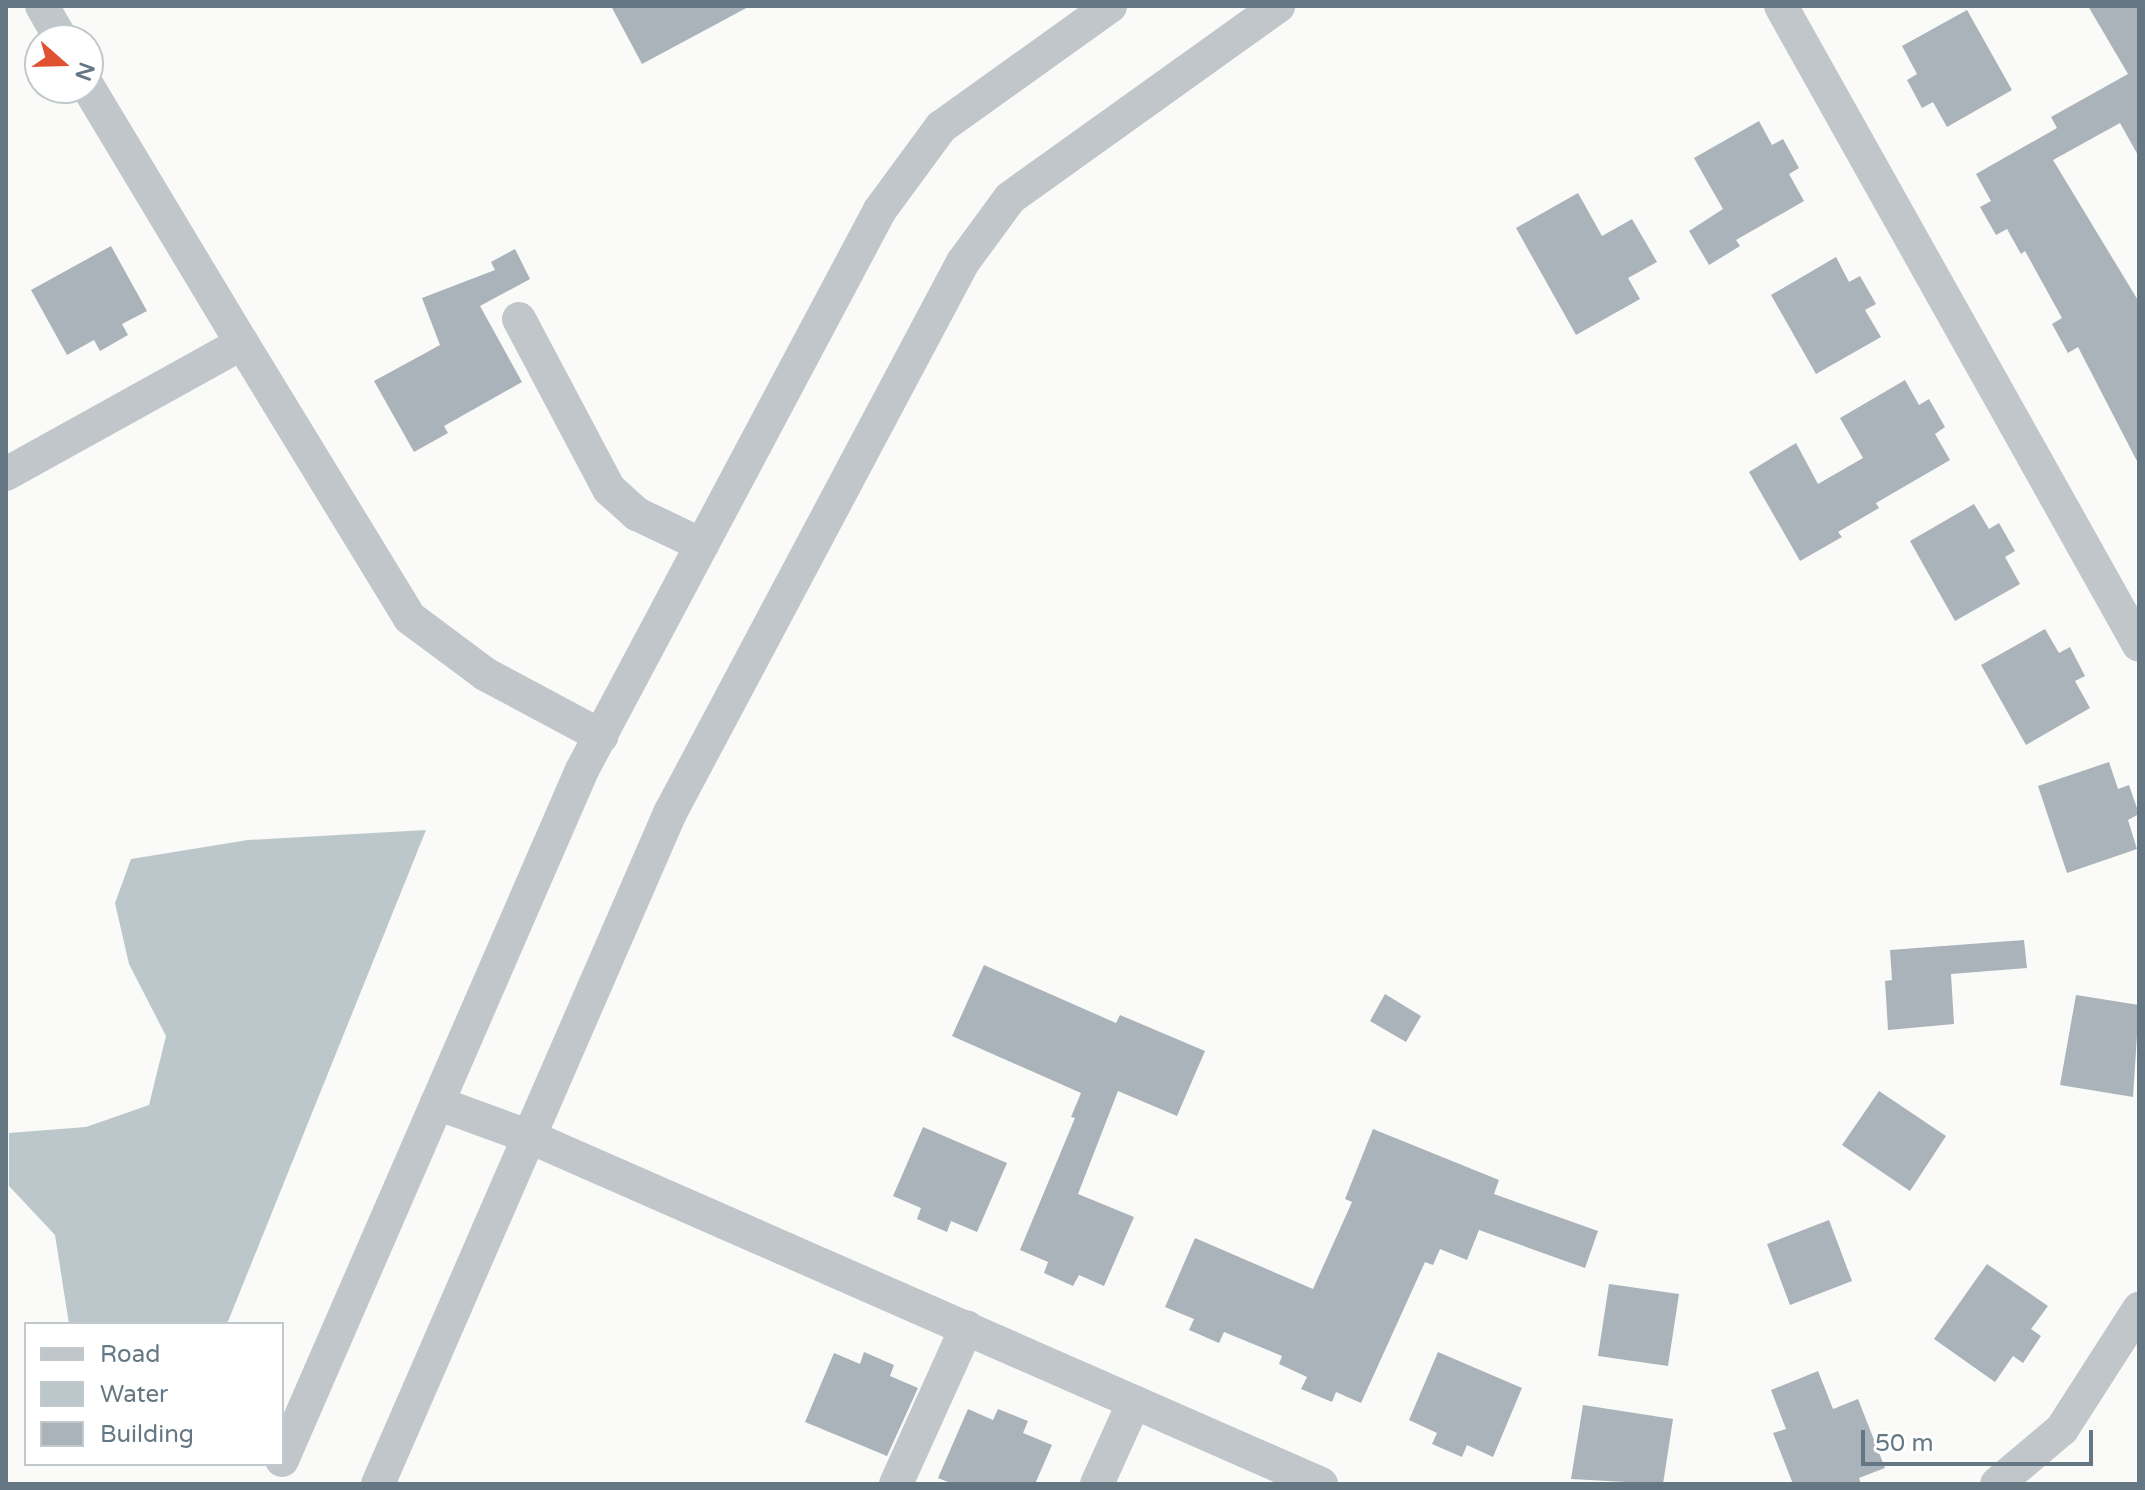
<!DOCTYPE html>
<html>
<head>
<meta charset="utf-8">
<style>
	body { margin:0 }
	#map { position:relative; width:2145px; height:1490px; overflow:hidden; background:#fafaf8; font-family:"Varela Round",sans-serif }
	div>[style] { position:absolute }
	.water>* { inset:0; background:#bbc7cb }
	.building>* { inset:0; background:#aab3b9 }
	.minor>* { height:34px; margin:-17px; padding:0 17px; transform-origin:17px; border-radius:17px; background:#c1c6ca }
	span { translate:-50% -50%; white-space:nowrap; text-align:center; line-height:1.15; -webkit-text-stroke:8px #fff; paint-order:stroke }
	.frame { position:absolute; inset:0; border:8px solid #657782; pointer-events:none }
	.legend { position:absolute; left:24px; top:1322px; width:260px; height:144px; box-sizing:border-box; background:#fff; border:2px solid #c1c9cd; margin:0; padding:10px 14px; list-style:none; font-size:24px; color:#657782 }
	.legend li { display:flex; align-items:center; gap:16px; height:40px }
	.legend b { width:40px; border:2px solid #c1c9cd }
	.north { position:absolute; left:24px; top:24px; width:80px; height:80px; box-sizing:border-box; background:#fff; border:2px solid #c1c9cd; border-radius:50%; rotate:110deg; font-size:22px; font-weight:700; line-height:32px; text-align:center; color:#657782 }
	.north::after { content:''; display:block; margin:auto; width:28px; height:36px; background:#e05232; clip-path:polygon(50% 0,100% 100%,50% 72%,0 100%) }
	.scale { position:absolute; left:1861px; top:1430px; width:232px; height:36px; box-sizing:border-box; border:4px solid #657782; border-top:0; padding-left:10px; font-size:24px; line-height:28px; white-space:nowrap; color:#657782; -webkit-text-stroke:6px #fff; paint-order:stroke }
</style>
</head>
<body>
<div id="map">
	<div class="water">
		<i style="clip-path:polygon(426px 830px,227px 1324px,69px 1324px,55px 1235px,9px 1186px,9px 1133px,86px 1127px,149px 1105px,166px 1036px,129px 964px,115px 903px,131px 859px,248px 840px)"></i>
	</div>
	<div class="building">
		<i style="clip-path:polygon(611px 6px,750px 6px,642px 64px)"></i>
		<i style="clip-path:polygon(2088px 6px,2139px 6px,2139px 157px,2120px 123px,2053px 160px,2139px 302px,2139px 465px,2078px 347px,2068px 353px,2052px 324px,2062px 318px,2025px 251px,2021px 254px,2007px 229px,1996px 235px,1980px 207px,1991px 201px,1976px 174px,2057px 128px,2051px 117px,2128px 74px)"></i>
		<i style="clip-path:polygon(1967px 10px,2012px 90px,1947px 127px,1933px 102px,1922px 108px,1907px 80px,1917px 74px,1902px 46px)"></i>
		<i style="clip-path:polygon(1759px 121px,1772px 145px,1783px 139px,1799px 168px,1789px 174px,1804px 201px,1736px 240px,1740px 246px,1709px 265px,1689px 231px,1723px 209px,1694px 158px)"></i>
		<i style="clip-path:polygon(1578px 193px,1602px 236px,1632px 219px,1657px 262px,1628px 278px,1640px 299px,1576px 335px,1516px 228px)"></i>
		<i style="clip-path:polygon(111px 246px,147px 311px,122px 324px,128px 335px,100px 351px,94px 340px,67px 355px,31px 290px)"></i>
		<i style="clip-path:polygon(515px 249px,530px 279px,480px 306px,522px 382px,444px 426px,448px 433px,414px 452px,374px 381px,440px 345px,422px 298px,495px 270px,491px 262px)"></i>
		<i style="clip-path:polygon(1836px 257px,1849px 282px,1860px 276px,1876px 304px,1865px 310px,1881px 337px,1816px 374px,1771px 295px)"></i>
		<i style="clip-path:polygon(1905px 380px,1919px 405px,1929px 399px,1945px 427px,1935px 434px,1950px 460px,1876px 503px,1879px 508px,1838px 532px,1842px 537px,1800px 561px,1749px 472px,1796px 443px,1818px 484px,1863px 458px,1840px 418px)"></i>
		<i style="clip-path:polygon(1974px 504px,1989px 529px,1999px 523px,2015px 551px,2005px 557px,2020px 584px,1955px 621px,1910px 541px)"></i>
		<i style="clip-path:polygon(2045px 629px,2059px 653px,2070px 647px,2085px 676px,2075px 681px,2090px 708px,2026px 745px,1981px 665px)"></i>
		<i style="clip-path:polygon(2109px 762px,2118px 789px,2129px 785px,2139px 814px,2128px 820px,2137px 849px,2067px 873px,2038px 786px)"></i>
		<i style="clip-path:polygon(2024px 940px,2027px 968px,1951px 974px,1954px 1024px,1888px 1030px,1885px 981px,1892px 980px,1890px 950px)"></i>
		<i style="clip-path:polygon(984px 965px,1116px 1023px,1120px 1015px,1205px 1051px,1177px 1116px,1118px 1091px,1078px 1194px,1134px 1217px,1104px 1286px,1079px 1275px,1073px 1286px,1044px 1273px,1048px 1262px,1020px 1250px,1075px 1118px,1071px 1117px,1081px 1093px,952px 1036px)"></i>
		<i style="clip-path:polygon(1385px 994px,1421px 1016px,1406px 1042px,1370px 1021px)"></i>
		<i style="clip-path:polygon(2076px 995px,2139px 1005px,2133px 1097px,2060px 1085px)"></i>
		<i style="clip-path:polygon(1879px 1091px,1946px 1136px,1910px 1191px,1842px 1145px)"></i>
		<i style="clip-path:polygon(923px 1127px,1007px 1163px,977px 1232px,951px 1221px,947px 1232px,917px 1219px,921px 1208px,893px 1196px)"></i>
		<i style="clip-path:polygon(1373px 1129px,1499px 1180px,1494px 1194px,1598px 1231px,1585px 1268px,1479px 1230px,1467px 1260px,1440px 1249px,1433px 1265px,1425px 1262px,1361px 1403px,1336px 1392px,1332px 1402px,1301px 1389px,1307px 1377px,1279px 1364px,1282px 1356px,1224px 1332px,1219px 1343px,1189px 1330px,1194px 1319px,1165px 1307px,1195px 1238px,1313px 1289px,1352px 1202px,1345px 1199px)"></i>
		<i style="clip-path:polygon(1829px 1220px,1852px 1281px,1790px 1305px,1767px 1244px)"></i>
		<i style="clip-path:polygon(1987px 1264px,2048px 1306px,2031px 1329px,2041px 1336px,2023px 1363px,2013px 1356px,1995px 1382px,1934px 1339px)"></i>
		<i style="clip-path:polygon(1609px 1284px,1679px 1294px,1668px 1366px,1598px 1356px)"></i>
		<i style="clip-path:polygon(864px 1352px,894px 1365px,890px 1376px,918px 1388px,887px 1456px,805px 1422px,834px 1353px,860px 1364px)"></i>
		<i style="clip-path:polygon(1438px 1352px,1522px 1388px,1493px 1457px,1467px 1445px,1462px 1457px,1432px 1444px,1437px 1433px,1409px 1420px)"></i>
		<i style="clip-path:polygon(1818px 1371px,1833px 1409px,1858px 1399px,1885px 1468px,1859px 1478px,1861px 1484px,1793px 1484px,1773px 1433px,1786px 1429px,1771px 1390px)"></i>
		<i style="clip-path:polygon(1583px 1405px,1673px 1419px,1663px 1484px,1571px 1479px)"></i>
		<i style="clip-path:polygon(968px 1409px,993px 1420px,998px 1409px,1028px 1421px,1023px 1433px,1052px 1445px,1035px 1484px,953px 1484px,938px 1478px)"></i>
	</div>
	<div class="minor">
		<i style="left:42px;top:6px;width:39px;rotate:60deg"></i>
		<i style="left:1781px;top:6px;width:732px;rotate:60.74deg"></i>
		<i style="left:88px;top:87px;width:299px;rotate:59deg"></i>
		<i style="left:519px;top:319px;width:192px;rotate:62.1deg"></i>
		<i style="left:609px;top:489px;width:38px;rotate:42deg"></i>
		<i style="left:637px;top:514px;width:72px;rotate:25.5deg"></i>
		<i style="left:6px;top:474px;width:270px;rotate:-29deg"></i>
		<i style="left:242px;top:343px;width:322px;rotate:58.6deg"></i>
		<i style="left:410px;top:618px;width:94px;rotate:36.7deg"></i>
		<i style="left:485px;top:674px;width:132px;rotate:28.1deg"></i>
		<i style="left:437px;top:1103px;width:99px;rotate:20.1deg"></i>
		<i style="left:530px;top:1137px;width:864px;rotate:23.69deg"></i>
		<i style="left:282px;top:1460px;width:752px;rotate:-66.5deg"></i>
		<i style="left:582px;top:770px;width:634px;rotate:-61.98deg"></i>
		<i style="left:880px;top:210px;width:103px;rotate:-53.7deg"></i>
		<i style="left:941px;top:127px;width:208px;rotate:-35.6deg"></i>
		<i style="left:378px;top:1484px;width:732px;rotate:-66.48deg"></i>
		<i style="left:670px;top:813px;width:624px;rotate:-62deg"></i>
		<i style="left:963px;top:262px;width:79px;rotate:-53.7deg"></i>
		<i style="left:1010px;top:198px;width:330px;rotate:-35.6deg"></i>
		<i style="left:896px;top:1484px;width:172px;rotate:-65.7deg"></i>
		<i style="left:1097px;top:1484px;width:90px;rotate:-65.7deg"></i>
		<i style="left:1997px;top:1484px;width:85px;rotate:-40.2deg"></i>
		<i style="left:2062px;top:1429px;width:143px;rotate:-57.3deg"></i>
	</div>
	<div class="frame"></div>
	<ul class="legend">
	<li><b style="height:10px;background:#c1c6ca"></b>Road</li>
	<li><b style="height:22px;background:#bbc7cb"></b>Water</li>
	<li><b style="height:22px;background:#aab3b9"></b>Building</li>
	</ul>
	<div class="north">N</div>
	<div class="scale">50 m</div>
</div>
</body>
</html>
